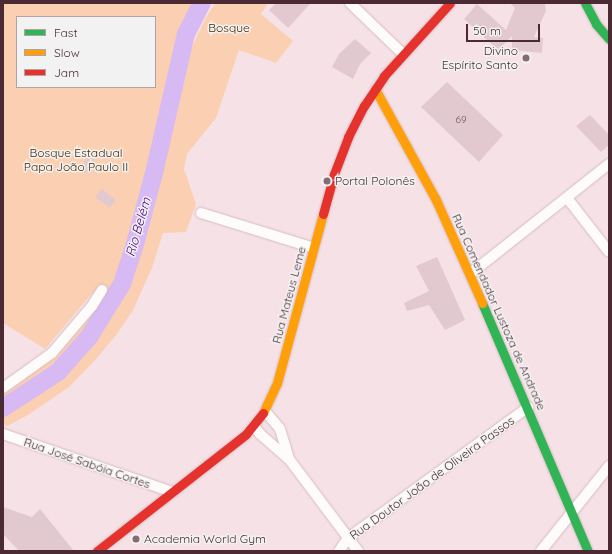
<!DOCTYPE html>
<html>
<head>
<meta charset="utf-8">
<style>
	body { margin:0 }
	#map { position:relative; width:612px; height:554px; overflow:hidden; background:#f6e2e6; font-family:Quicksand,sans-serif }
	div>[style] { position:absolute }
	.green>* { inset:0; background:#fbcfb1 }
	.river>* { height:18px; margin:-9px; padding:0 9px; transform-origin:9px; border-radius:9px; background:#d7b9f4 }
	.building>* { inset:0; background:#e2c9cf }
	.roads { filter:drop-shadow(0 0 1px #d6bdc3) drop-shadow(0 0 1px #d6bdc3) }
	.street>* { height:10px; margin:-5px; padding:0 5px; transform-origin:5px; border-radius:5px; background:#fefbfb }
	.fast>* { height:9px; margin:-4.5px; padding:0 4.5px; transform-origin:4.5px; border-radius:4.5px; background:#30b455 }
	.slow>* { height:9px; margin:-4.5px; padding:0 4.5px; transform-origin:4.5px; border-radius:4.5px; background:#ff9f0a }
	.jam>* { height:9px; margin:-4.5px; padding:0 4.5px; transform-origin:4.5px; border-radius:4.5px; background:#e5322d }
	.dots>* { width:11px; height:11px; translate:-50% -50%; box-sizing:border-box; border:2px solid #f2f2f2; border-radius:50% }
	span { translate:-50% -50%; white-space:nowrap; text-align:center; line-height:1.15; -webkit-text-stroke:3px #f2f2f2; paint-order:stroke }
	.number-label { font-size:10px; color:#72525a }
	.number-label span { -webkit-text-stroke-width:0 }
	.park-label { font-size:12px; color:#4a2700 }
	.poi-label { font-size:12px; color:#4c2a33 }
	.right { translate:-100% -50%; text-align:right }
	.left { translate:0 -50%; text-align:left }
	.street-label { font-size:12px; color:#4c2a33 }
	.water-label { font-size:13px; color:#4c0081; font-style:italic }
	.frame { position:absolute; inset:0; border:4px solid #4c2a33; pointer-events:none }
	.legend { position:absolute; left:16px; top:16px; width:140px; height:72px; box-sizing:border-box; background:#f2f2f2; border:1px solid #b0a2a6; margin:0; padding:5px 7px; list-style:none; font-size:12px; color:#4c2a33 }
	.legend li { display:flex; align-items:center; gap:8px; height:20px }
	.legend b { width:20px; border:1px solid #b0a2a6 }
	.scale { position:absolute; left:466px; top:24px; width:74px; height:18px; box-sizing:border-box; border:2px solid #4c2a33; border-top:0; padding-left:5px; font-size:12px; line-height:14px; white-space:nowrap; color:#4c2a33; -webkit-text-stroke:3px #f2f2f2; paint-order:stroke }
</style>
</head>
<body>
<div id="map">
	<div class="green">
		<i style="clip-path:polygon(evenodd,3px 3px,195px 3px,182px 33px,159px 131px,128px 252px,116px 284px,105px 302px,94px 291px,45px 349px,3px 323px,3px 3px,17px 17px,155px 17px,155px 87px,17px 87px,17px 17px)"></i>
		<i style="clip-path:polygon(215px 3px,268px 3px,261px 14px,293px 41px,276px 63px,239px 50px,216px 118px,187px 154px,184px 169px,196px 204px,186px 232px,163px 233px,152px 268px,133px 310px,117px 334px,96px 359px,69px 387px,28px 415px,7px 426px,3px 424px,3px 392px,97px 305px,112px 311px,124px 287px,141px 240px,163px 160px,186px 60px,206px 17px)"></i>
	</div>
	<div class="river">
		<i style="left:3px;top:408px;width:66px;rotate:-33.2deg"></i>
		<i style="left:58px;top:372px;width:47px;rotate:-48.5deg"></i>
		<i style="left:89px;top:337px;width:62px;rotate:-58.1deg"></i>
		<i style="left:122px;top:284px;width:38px;rotate:-72deg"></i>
		<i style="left:134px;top:248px;width:82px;rotate:-75.1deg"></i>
		<i style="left:155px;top:169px;width:139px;rotate:-77.1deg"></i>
		<i style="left:186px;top:34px;width:35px;rotate:-63deg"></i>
	</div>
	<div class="building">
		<i style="clip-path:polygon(276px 3px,311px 3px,288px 28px,269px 10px)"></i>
		<i style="clip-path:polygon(510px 3px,545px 3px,546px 11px,534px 37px,543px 38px,542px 53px,512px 50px,512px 36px,498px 50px,464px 19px,477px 4px,506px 30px,515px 8px)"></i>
		<i style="clip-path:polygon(355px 39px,371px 53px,360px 64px,353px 79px,332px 67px,339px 54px)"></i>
		<i style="clip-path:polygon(447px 82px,503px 135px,479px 162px,421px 107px)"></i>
		<i style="clip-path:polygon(590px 115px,609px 135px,609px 145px,601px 152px,576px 126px)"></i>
		<i style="clip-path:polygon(86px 157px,94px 158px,91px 173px,83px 172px)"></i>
		<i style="clip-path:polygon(102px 189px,116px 200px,110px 208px,95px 197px)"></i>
		<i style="clip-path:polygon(437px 257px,465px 320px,445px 330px,429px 305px,407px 311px,404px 303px,429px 291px,416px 266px)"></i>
		<i style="clip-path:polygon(3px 507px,32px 517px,40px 509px,74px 551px,19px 551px,3px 534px)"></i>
	</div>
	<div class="roads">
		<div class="street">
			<i style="left:350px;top:3px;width:74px;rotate:43.9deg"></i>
			<i style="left:567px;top:198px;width:68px;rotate:52.1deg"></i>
			<i style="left:201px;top:213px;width:118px;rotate:17.2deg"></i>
			<i style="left:470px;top:274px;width:177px;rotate:-38.4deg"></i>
			<i style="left:3px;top:388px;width:60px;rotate:-35.5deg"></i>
			<i style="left:52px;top:353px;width:62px;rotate:-49.6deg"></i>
			<i style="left:92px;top:306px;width:19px;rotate:-58deg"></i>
			<i style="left:265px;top:411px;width:23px;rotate:50deg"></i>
			<i style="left:280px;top:429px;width:31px;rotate:73deg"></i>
			<i style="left:254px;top:426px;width:10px;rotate:53deg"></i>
			<i style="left:260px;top:434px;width:38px;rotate:41deg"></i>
			<i style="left:289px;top:459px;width:115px;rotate:53.1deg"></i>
			<i style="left:3px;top:434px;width:179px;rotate:18.9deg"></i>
			<i style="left:339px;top:551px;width:16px;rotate:-55deg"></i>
			<i style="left:348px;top:538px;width:223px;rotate:-36deg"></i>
			<i style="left:541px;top:551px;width:109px;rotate:-51.3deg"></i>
		</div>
		<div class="fast">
			<i style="left:585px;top:3px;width:24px;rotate:62deg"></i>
			<i style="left:596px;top:24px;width:20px;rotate:49deg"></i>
			<i style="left:482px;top:303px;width:270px;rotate:66.9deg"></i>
		</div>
		<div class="slow">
			<i style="left:375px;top:89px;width:127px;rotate:61.2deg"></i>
			<i style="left:436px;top:200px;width:113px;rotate:65.9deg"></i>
			<i style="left:263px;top:413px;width:33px;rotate:-65deg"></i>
			<i style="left:277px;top:383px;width:175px;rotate:-74.8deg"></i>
		</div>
		<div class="jam">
			<i style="left:323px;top:214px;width:41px;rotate:-74.6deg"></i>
			<i style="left:334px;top:174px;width:40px;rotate:-69deg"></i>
			<i style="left:348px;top:137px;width:35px;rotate:-63deg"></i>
			<i style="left:364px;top:106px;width:36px;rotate:-56deg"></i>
			<i style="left:384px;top:76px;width:98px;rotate:-47.9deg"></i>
			<i style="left:97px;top:551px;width:189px;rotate:-38.1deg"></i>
			<i style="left:246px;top:434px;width:27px;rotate:-51deg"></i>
		</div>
	</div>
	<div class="dots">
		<i style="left:526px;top:58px;background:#886a72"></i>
		<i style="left:327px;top:181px;background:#886a72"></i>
		<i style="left:136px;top:539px;background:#886a72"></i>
	</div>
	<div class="number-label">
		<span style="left:461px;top:120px">69</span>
	</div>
	<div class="park-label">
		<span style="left:229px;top:28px">Bosque</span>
		<span style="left:76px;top:160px">Bosque Estadual<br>Papa João Paulo II</span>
	</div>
	<div class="poi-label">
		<span class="right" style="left:518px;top:58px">Divino<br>Espírito Santo</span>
		<span class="left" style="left:335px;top:181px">Portal Polonês</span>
		<span class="left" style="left:144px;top:539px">Academia World Gym</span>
	</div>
	<div class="street-label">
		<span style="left:289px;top:295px;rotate:-75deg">Rua Mateus Leme</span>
		<span style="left:499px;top:312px;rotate:66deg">Rua Comendador Lustoza de Andrade</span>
		<span style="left:87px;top:463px;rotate:19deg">Rua José Sabóia Cortes</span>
		<span style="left:432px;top:478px;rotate:-36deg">Rua Doutor João de Oliveira Passos</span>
	</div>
	<div class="water-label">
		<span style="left:138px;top:227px;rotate:-74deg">Rio Belém</span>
	</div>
	<div class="frame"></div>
	<ul class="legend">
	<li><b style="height:5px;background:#30b455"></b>Fast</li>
	<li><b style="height:5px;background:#ff9f0a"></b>Slow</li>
	<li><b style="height:5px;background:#e5322d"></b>Jam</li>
	</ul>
	<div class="scale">50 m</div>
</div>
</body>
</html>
